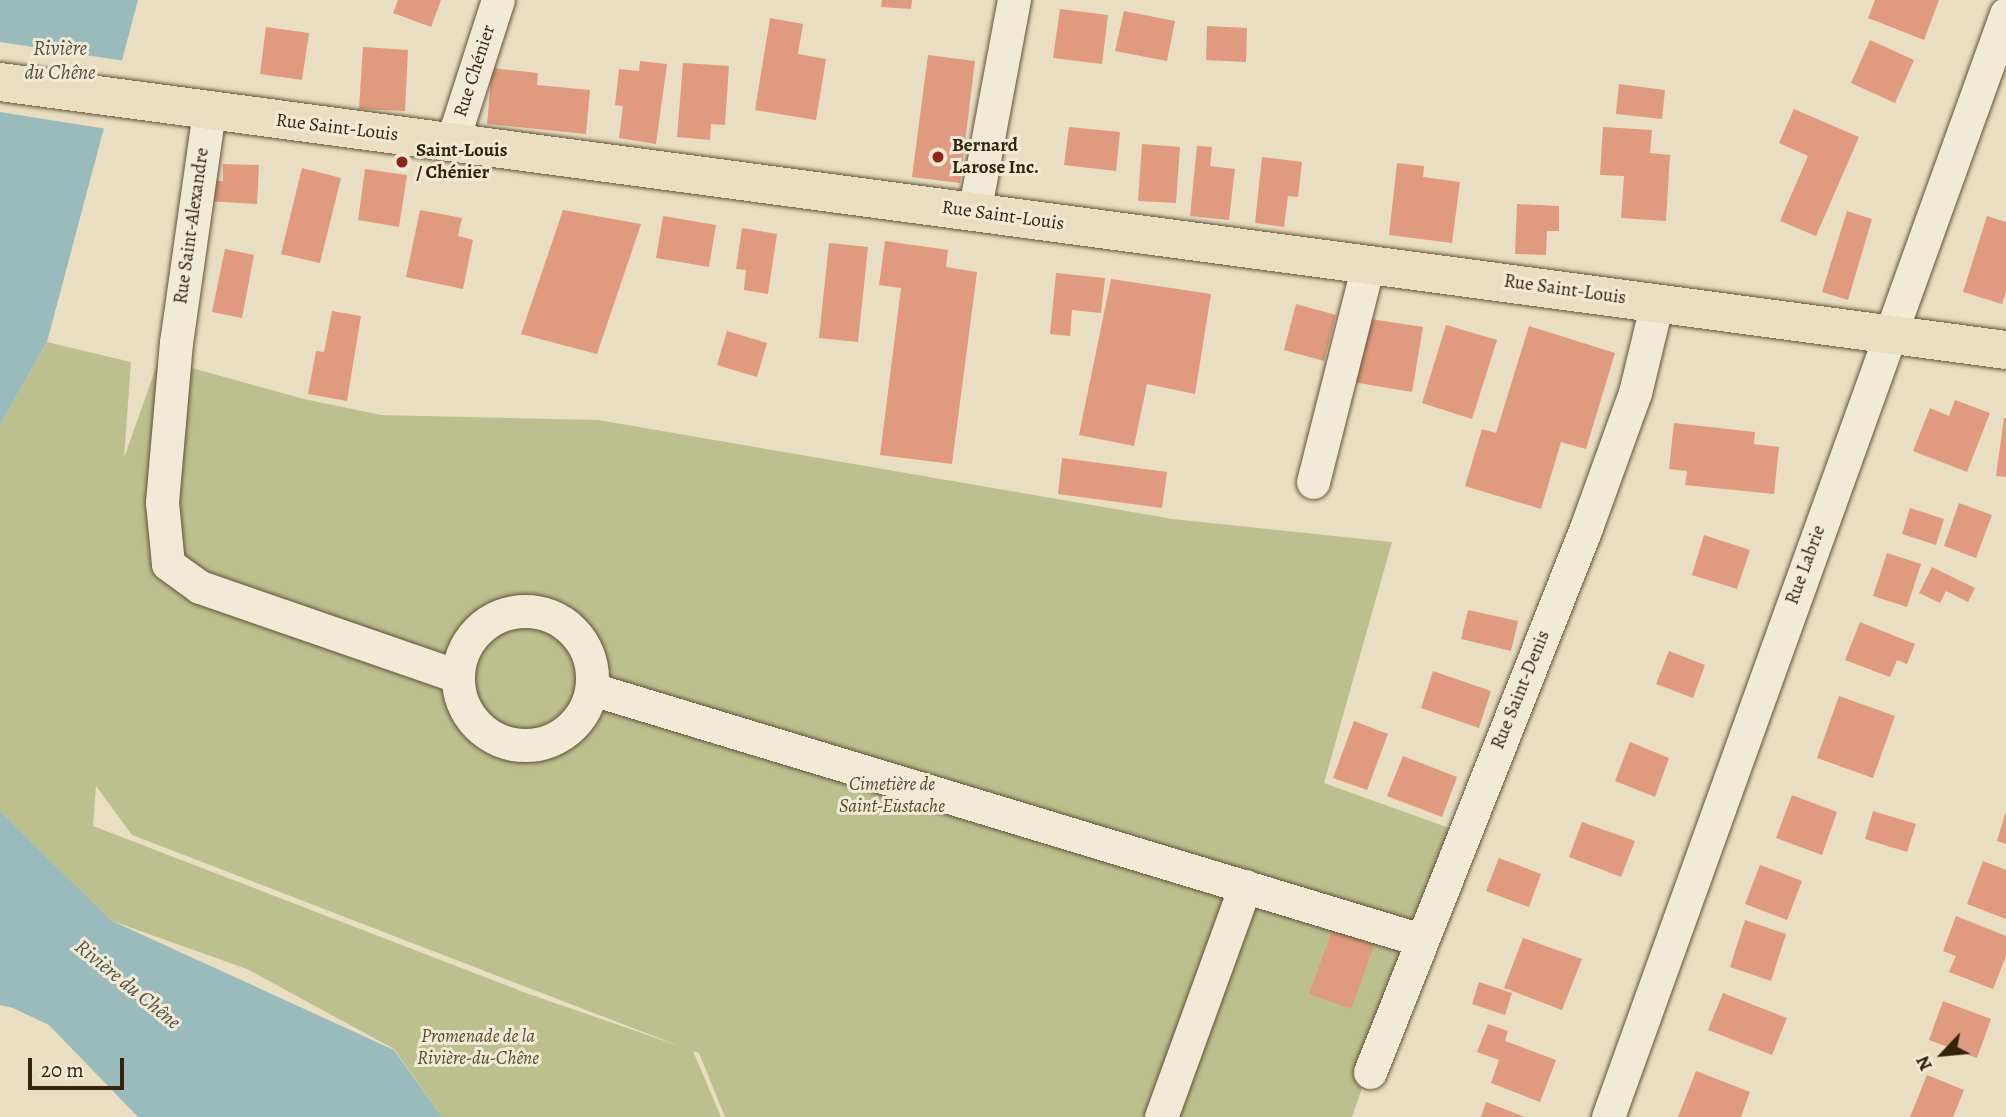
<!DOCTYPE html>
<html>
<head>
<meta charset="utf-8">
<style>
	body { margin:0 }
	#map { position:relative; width:2006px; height:1117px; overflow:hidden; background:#e9dec2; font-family:Alegreya,serif }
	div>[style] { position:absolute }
	.green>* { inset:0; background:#bcc08f }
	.water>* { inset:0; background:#9abbbb }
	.pier>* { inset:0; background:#e9dec2 }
	.building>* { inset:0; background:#e09a80 }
	.roads { filter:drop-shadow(0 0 2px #625239) drop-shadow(0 0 2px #625239) }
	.minor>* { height:33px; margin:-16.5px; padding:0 16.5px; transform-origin:16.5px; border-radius:16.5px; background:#f1ead7 }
	.minor>.ring { margin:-16.5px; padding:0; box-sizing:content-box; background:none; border:33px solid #f1ead7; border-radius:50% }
	.major>* { height:38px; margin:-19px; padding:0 19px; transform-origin:19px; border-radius:19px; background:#e9dec2 }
	.dots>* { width:19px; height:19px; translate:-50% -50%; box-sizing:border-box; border:4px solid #f1ead7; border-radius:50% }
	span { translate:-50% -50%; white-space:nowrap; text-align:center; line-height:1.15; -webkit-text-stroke:6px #f1ead7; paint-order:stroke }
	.street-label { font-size:19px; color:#35240b }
	.poi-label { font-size:19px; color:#35240b; font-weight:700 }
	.left { translate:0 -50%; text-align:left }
	.park-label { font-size:19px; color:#574b2c; font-style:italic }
	.water-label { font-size:21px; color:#535140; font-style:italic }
	.north { position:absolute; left:1908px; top:1019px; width:70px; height:70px; -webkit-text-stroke:5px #f1ead7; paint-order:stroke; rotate:244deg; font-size:19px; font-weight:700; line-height:28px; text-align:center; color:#35240b }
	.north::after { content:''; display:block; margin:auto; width:24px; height:32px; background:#35240b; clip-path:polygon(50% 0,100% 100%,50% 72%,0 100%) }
	.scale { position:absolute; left:28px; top:1058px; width:96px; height:32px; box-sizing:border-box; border:4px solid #35240b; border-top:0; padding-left:9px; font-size:21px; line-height:24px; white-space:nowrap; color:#35240b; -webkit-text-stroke:5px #f1ead7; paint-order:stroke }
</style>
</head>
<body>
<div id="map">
	<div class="green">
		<i style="clip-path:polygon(evenodd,47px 342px,131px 362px,124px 458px,159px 359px,304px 399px,381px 415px,598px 420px,1173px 519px,1392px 542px,1324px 783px,1452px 829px,1352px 1117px,725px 1117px,699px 1053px,693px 1051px,721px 1117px,442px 1117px,394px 1049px,247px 969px,112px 921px,0 811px,0 425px,47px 342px,96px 786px,132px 835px,682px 1047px,526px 993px,93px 826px,96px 786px)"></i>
	</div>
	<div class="water">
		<i style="clip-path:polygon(0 0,138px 0,47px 342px,0 425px)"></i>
		<i style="clip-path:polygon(0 811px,112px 921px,394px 1050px,442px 1117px,138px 1117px,49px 1025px,13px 1008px,0 1005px)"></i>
	</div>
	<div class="pier">
		<i style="clip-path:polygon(0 42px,125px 61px,107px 129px,0 112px)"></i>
	</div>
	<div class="building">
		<i style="clip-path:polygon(398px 0,441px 0,431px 27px,393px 13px)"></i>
		<i style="clip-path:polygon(882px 0,912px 0,911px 9px,881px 7px)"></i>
		<i style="clip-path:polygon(1875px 0,1939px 0,1924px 40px,1868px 18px)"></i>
		<i style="clip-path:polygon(1060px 9px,1108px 15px,1102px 64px,1053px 58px)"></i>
		<i style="clip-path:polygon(1124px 11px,1175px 21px,1167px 61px,1115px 51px)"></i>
		<i style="clip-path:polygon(770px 18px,803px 24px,798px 54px,826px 59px,816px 120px,755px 110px)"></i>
		<i style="clip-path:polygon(1207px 26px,1247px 28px,1246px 62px,1206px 60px)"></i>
		<i style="clip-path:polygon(266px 27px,309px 33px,302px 80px,260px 74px)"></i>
		<i style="clip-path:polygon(1870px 40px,1914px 60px,1895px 103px,1851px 83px)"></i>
		<i style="clip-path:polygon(363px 47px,408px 50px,405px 111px,359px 109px)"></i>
		<i style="clip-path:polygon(928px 55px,975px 61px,960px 183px,912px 177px)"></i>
		<i style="clip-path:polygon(640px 61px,667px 64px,656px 144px,619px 138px,623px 106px,615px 105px,619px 69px,639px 71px)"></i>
		<i style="clip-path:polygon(683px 63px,729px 66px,725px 125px,711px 124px,710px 140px,677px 137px)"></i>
		<i style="clip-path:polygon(492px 68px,538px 73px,537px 85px,590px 90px,586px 134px,487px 124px)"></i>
		<i style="clip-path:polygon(1619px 84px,1665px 90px,1662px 119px,1616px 114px)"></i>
		<i style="clip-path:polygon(1794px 109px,1859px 137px,1816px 236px,1780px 221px,1808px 156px,1779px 143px)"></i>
		<i style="clip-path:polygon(1069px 127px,1120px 132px,1116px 171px,1064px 165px)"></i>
		<i style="clip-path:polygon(1603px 127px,1652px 130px,1650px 153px,1670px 155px,1666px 221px,1621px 218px,1624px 176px,1600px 175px)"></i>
		<i style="clip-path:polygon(1142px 144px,1180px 147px,1176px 203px,1138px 201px)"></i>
		<i style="clip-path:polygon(1197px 146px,1212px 147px,1210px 166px,1235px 169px,1229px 220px,1190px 216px)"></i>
		<i style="clip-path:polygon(1262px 157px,1302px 162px,1298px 197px,1288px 196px,1284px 227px,1255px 223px)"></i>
		<i style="clip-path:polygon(1397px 163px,1424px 166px,1423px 177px,1460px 182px,1452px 243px,1389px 235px)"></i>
		<i style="clip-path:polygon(223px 164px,259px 165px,257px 204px,208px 201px,210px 181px,223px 181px)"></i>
		<i style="clip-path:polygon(302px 168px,341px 178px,320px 263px,281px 254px)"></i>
		<i style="clip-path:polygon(365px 169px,407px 175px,399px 227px,358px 220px)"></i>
		<i style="clip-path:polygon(1517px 204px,1559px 206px,1559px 231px,1547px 231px,1546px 255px,1515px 254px)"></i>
		<i style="clip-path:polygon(420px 210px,462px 218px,458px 236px,473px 240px,463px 289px,406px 277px)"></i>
		<i style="clip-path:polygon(563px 210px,641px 224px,597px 354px,521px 334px)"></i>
		<i style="clip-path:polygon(1847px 211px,1872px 219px,1848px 300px,1822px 292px)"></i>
		<i style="clip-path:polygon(663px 216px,716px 225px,709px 267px,656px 258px)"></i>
		<i style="clip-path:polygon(1987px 216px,2006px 222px,2006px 292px,2002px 304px,1963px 292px)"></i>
		<i style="clip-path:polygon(742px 228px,777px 234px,768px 294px,744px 290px,746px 270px,736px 269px)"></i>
		<i style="clip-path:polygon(885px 241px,948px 250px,946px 267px,977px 272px,952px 464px,880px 455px,901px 288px,879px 285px)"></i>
		<i style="clip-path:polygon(829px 243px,868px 247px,858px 342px,819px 338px)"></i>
		<i style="clip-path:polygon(225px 249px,254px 255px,242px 318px,212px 312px)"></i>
		<i style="clip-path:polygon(1056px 273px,1105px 278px,1101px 313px,1072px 310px,1070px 336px,1050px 334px)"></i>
		<i style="clip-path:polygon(1111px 279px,1211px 294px,1195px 394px,1147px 384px,1134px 446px,1079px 435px)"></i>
		<i style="clip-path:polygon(1296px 304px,1336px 315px,1324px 361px,1284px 350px)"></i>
		<i style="clip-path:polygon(332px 311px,361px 316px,347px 401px,308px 394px,316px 351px,324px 352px)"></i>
		<i style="clip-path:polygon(1364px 318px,1423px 327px,1412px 392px,1353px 382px)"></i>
		<i style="clip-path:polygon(1446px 325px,1497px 340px,1472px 419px,1422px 403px)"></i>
		<i style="clip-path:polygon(1529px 326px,1615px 353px,1586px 449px,1561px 442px,1541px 509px,1465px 486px,1482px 429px,1496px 433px)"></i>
		<i style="clip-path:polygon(727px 331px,767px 343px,757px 377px,717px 365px)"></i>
		<i style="clip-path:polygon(1955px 400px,1990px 413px,1967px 472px,1913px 451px,1930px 408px,1949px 416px)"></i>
		<i style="clip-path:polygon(2004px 418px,2006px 418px,2006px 477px,1996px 476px)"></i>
		<i style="clip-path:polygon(1674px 423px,1755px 432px,1754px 444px,1779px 447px,1774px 494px,1685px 485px,1687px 471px,1669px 469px)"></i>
		<i style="clip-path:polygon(1062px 458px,1167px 472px,1162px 508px,1058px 494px)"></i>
		<i style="clip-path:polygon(1959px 503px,1992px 515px,1976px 558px,1944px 546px)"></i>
		<i style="clip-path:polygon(1910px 508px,1944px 519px,1936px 545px,1902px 534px)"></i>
		<i style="clip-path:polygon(1704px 535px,1750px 550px,1737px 589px,1692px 575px)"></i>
		<i style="clip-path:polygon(1887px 553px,1921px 564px,1907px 607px,1873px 596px)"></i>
		<i style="clip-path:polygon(1932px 567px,1975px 588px,1968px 602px,1946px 591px,1940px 603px,1919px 593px)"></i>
		<i style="clip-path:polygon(1468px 610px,1518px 621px,1511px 651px,1461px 639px)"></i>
		<i style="clip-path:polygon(1860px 622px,1915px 644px,1907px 664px,1897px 660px,1890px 677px,1845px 660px)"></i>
		<i style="clip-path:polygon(1669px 651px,1705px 665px,1693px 698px,1656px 684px)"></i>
		<i style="clip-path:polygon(1433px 671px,1491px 691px,1479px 728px,1421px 708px)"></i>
		<i style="clip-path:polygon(1839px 696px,1895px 716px,1873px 778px,1817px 758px)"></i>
		<i style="clip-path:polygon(1354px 721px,1388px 734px,1367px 790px,1333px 778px)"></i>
		<i style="clip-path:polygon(1630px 742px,1669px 758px,1655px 797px,1615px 781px)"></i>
		<i style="clip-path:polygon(1403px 756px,1457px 777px,1442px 817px,1387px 796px)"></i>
		<i style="clip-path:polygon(1792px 795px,1837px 812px,1822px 855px,1776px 838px)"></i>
		<i style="clip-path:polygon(1873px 811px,1916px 824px,1907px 852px,1865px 839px)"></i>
		<i style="clip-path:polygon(2005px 814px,2006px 814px,2006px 844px,1997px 841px)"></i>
		<i style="clip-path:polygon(1582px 822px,1635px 841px,1621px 877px,1569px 857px)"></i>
		<i style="clip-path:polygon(1499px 858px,1541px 874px,1529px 907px,1486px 891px)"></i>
		<i style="clip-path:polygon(1983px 861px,2006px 870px,2006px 919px,1967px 904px)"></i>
		<i style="clip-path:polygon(1760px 865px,1802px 881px,1787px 920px,1745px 904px)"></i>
		<i style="clip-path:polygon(1956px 916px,2006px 936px,2006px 956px,1993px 989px,1949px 972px,1956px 956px,1943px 951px)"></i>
		<i style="clip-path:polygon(1745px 920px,1786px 934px,1771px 981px,1730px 967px)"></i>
		<i style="clip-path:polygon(1333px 928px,1375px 943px,1351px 1009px,1309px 994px)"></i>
		<i style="clip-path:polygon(1523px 938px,1582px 959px,1562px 1010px,1504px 988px)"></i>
		<i style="clip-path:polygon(1479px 982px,1512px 993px,1505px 1015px,1472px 1004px)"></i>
		<i style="clip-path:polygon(1723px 993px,1787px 1018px,1772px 1055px,1708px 1030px)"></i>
		<i style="clip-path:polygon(1943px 1001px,1991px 1019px,1977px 1058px,1929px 1040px)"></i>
		<i style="clip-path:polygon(1488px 1024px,1508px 1031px,1505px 1041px,1556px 1060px,1540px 1102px,1491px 1083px,1499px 1060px,1477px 1052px)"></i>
		<i style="clip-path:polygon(1696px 1071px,1750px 1092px,1741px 1117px,1678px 1117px)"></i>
		<i style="clip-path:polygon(1927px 1075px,1964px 1090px,1953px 1117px,1910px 1117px)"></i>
		<i style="clip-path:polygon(1486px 1102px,1525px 1117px,1481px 1117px)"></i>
	</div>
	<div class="roads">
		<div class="minor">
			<i style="left:209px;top:111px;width:233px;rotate:98.1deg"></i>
			<i style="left:176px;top:342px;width:161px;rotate:95deg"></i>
			<i style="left:162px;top:502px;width:62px;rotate:84.5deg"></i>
			<i style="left:168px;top:564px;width:39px;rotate:36deg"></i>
			<i style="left:200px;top:587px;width:272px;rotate:19.1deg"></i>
			<i style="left:452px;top:142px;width:149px;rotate:-72.1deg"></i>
			<i style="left:974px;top:213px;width:217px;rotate:-79.4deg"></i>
			<i style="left:1313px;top:482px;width:225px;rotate:-75.8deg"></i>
			<i class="ring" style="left:458px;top:611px;width:101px;height:101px"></i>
			<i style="left:592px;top:689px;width:866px;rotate:16.84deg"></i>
			<i style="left:1370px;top:1072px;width:585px;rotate:-68.34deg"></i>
			<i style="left:1586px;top:528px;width:144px;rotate:-70.1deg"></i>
			<i style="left:1635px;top:393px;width:94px;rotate:-76.4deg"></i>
			<i style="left:1161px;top:1117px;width:246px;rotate:-70deg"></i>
			<i style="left:1608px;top:1117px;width:1173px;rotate:-70.16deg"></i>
		</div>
		<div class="major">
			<i style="left:0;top:82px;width:2024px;rotate:7.61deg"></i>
		</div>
	</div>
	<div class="dots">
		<i style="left:938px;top:157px;background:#8f2418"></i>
		<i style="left:402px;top:162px;background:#8f2418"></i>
	</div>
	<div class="street-label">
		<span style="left:475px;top:71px;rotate:-72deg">Rue Chénier</span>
		<span style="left:337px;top:128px;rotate:7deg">Rue Saint-Louis</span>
		<span style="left:1003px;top:216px;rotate:8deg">Rue Saint-Louis</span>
		<span style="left:192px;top:226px;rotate:-82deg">Rue Saint-Alexandre</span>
		<span style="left:1565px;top:290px;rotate:8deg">Rue Saint-Louis</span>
		<span style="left:1806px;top:565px;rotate:-70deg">Rue Labrie</span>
		<span style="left:1521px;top:690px;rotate:-68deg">Rue Saint-Denis</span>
	</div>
	<div class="poi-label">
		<span class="left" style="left:952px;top:157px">Bernard<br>Larose Inc.</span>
		<span class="left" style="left:416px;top:162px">Saint-Louis<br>/ Chénier</span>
	</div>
	<div class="park-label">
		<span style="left:892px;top:796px">Cimetière de<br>Saint-Eustache</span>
		<span style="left:478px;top:1048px">Promenade de la<br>Rivière-du-Chêne</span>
	</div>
	<div class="water-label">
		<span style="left:60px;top:60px">Rivière<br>du Chêne</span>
		<span style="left:128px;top:984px;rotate:39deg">Rivière du Chêne</span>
	</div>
	<div class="north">N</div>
	<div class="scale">20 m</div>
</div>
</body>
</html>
